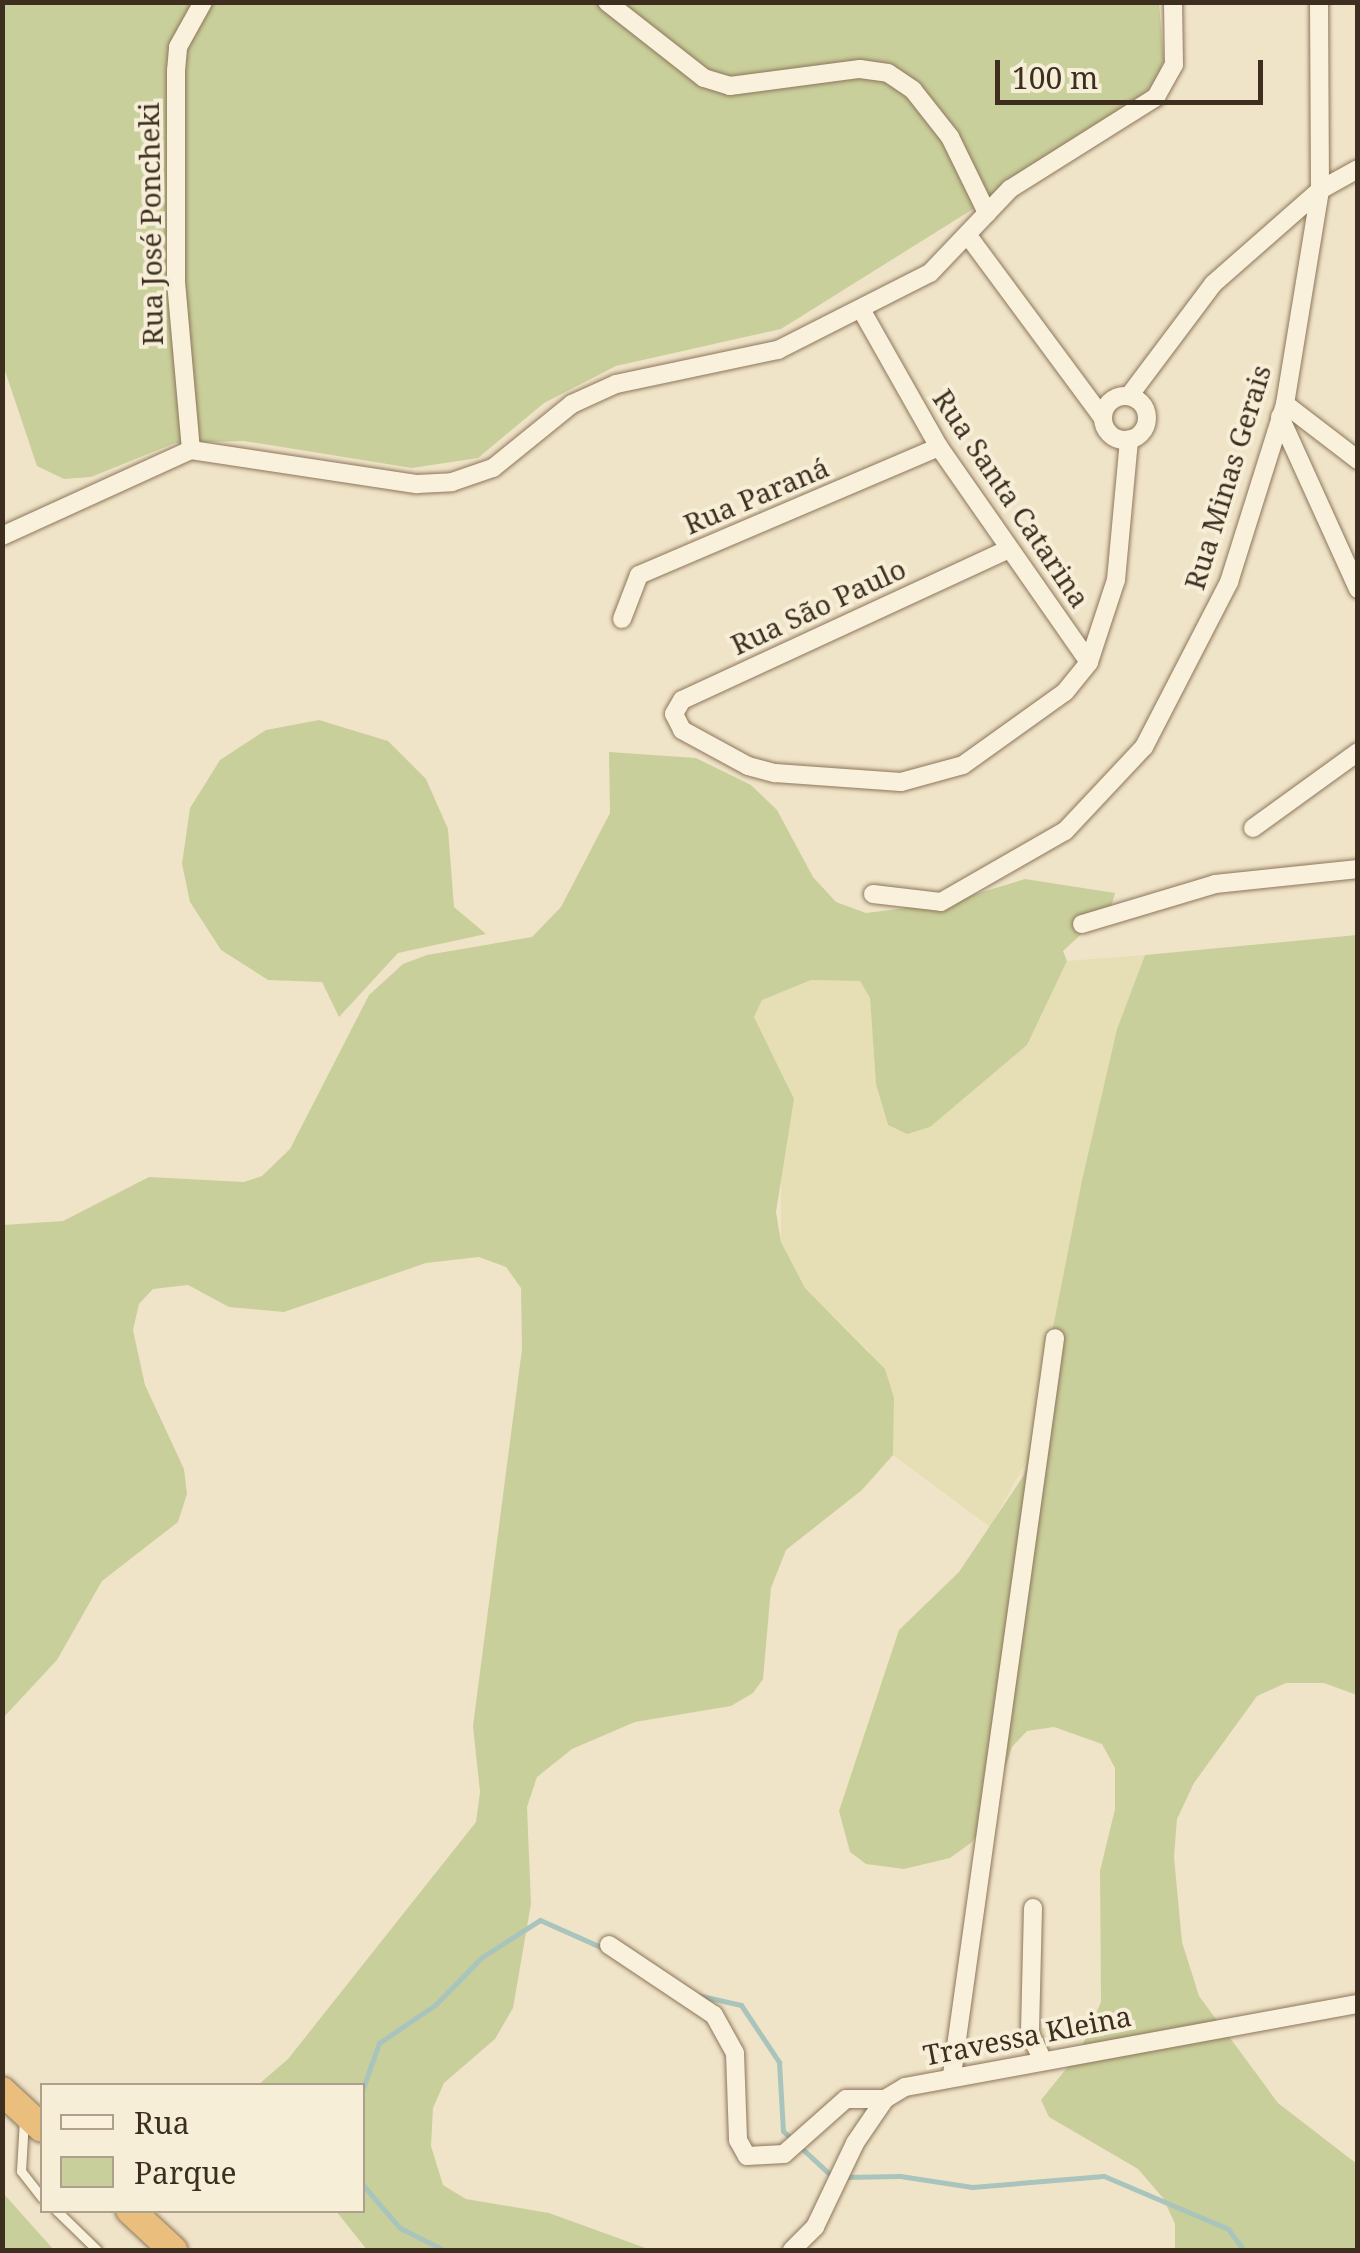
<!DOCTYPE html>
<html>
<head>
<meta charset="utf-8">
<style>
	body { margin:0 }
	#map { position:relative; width:1360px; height:2253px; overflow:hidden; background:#f0e4c8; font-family:"Noto Serif",serif }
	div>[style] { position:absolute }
	.farmland>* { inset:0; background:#e6deb5 }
	.green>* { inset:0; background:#c9cf9b }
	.stream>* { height:5px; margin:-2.5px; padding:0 2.5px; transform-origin:2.5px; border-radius:2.5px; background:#a9c4bc }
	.roads { filter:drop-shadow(0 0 2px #8d765c) drop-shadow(0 0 2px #8d765c) }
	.service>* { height:9px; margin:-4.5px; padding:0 4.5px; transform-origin:4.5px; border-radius:4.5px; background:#faf1dc }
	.minor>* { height:18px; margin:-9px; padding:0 9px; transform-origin:9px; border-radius:9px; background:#faf1dc }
	.minor>.ring { margin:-9px; padding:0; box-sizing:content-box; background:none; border:18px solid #faf1dc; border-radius:50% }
	.trunk>* { height:28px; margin:-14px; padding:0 14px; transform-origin:14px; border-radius:14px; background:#eabe7c }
	span { translate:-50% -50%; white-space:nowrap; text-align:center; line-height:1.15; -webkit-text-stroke:8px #f7eed8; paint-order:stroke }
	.street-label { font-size:28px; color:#3d2e20 }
	.frame { position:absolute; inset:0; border:5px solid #3d2e20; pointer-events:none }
	.legend { position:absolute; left:40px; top:2083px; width:325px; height:130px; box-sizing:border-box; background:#f7eed8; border:2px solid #ada18e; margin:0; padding:12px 18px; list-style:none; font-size:30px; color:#3d2e20 }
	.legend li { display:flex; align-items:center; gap:20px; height:50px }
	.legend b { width:50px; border:2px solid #ada18e }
	.scale { position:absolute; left:995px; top:60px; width:268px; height:45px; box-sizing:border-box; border:5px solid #3d2e20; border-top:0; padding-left:12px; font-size:30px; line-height:35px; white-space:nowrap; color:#3d2e20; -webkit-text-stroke:8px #f7eed8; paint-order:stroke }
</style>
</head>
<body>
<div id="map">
	<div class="farmland">
		<i style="clip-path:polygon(1145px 955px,1117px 1029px,1082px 1180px,1028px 1458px,990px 1527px,893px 1455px,894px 1398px,868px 1350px,805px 1288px,781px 1242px,781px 1182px,754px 1017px,762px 1000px,781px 989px,811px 980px,860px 981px,870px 998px,876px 1084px,888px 1125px,907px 1134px,1027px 1045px,1067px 961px)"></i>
	</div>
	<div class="green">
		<i style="clip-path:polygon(2px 3px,1159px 3px,1164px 61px,1154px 84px,1117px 119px,781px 329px,616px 366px,544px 403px,478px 458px,412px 468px,244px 441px,175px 443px,91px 477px,64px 479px,37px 466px,3px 365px)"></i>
		<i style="clip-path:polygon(319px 720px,388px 741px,426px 779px,448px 829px,454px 907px,486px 934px,398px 953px,339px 1017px,322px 982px,268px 980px,221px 950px,190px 902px,182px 864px,190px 808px,220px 760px,266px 730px)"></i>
		<i style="clip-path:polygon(609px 752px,696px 758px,751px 785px,777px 810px,813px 877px,836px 902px,866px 913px,946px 903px,1025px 879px,1115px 893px,1111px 907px,1063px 951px,1067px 961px,1027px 1045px,930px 1127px,907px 1134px,888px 1125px,876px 1084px,870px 998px,860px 981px,811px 980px,762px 1000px,754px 1017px,794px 1099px,776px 1212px,781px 1242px,805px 1288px,885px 1369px,894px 1398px,893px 1455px,862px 1490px,786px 1550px,771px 1588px,763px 1679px,753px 1693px,731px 1706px,635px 1722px,572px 1749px,537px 1777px,527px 1807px,531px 1904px,513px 2008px,495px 2039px,444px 2083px,433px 2108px,431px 2146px,443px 2185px,466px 2199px,549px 2213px,651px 2250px,367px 2250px,336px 2211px,362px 2210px,362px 2086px,258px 2085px,288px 2059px,476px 1822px,480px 1792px,473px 1726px,522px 1349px,521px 1288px,506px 1267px,479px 1257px,426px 1263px,284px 1312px,229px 1307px,188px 1285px,153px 1289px,139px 1304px,133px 1330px,145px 1385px,184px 1469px,187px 1494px,178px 1522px,102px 1581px,57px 1660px,3px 1718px,3px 1225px,63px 1221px,149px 1177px,244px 1182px,262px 1176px,290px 1149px,369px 995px,403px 964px,427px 955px,532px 937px,561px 907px,610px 813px)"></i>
		<i style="clip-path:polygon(1357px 935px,1357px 1695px,1324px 1683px,1286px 1683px,1257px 1696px,1194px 1783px,1177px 1819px,1174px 1857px,1182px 1942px,1199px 1996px,1278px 2103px,1357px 2164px,1357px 2250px,1175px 2250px,1175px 2224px,1163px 2198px,1138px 2169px,1049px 2117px,1041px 2100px,1079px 2053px,1101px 2002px,1100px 1871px,1115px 1809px,1115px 1768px,1102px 1744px,1054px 1727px,1027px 1731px,1012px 1747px,990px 1814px,972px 1842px,950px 1858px,904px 1869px,866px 1864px,850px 1852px,839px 1811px,899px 1630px,959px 1572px,1024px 1475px,1082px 1180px,1117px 1029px,1145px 955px)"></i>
		<i style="clip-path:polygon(2px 2193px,3px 2193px,54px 2250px,3px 2250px)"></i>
	</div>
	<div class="stream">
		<i style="left:697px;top:1995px;width:45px;rotate:12.8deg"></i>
		<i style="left:741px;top:2005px;width:69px;rotate:56.3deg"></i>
		<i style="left:779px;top:2062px;width:69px;rotate:86.7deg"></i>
		<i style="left:783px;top:2131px;width:69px;rotate:42.7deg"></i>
		<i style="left:362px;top:2091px;width:51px;rotate:-70.5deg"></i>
		<i style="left:379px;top:2043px;width:68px;rotate:-34.2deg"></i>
		<i style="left:435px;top:2005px;width:67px;rotate:-45.6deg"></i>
		<i style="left:482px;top:1957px;width:69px;rotate:-32.5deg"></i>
		<i style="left:540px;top:1920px;width:71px;rotate:24deg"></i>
		<i style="left:845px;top:2177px;width:55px;rotate:-1deg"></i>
		<i style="left:900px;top:2176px;width:73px;rotate:8.7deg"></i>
		<i style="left:972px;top:2187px;width:132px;rotate:-4.8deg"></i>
		<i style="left:1104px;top:2176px;width:135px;rotate:23.1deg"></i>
		<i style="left:1228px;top:2229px;width:26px;rotate:53deg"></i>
		<i style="left:362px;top:2184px;width:58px;rotate:49.2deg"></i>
		<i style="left:400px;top:2228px;width:49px;rotate:26.6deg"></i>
	</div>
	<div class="roads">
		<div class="service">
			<i style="left:24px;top:2119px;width:52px;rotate:93.3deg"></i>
			<i style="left:21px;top:2171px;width:34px;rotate:52deg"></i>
			<i style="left:56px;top:2210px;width:57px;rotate:44.3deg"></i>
		</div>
		<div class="minor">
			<i style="left:607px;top:2px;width:123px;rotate:38.1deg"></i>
			<i style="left:704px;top:78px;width:27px;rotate:17deg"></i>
			<i style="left:730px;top:86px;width:131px;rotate:-7.5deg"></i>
			<i style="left:860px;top:69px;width:28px;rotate:8deg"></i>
			<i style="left:888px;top:73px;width:30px;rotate:34deg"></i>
			<i style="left:913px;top:90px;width:60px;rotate:51.8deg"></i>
			<i style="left:950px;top:137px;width:85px;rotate:64deg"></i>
			<i style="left:969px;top:237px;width:225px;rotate:53.5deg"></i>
			<i style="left:862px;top:311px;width:156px;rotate:60.5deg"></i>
			<i style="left:939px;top:447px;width:262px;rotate:55.1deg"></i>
			<i class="ring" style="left:1103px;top:396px;width:26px;height:26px"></i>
			<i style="left:1129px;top:396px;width:140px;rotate:-53.1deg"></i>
			<i style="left:1213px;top:284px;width:142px;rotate:-41.3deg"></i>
			<i style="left:1320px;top:190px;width:43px;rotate:-28.9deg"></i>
			<i style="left:1285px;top:404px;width:92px;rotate:37.5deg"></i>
			<i style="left:1280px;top:417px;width:189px;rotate:65.6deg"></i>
			<i style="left:191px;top:450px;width:169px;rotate:-95.1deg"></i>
			<i style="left:176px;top:282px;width:211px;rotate:-90deg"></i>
			<i style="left:176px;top:71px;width:24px;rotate:-85deg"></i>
			<i style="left:178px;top:47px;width:51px;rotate:-60.9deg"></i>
			<i style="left:2px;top:536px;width:208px;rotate:-24.5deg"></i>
			<i style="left:191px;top:450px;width:229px;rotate:8.6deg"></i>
			<i style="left:417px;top:484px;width:35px;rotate:-3deg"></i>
			<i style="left:452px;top:482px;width:43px;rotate:-18.9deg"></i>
			<i style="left:493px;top:468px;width:102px;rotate:-39deg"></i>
			<i style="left:572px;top:404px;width:48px;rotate:-24.4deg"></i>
			<i style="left:616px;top:384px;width:166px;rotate:-11.9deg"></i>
			<i style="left:778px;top:350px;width:170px;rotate:-26.9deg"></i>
			<i style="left:930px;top:273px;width:116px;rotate:-46.4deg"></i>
			<i style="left:1010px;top:189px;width:173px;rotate:-32.2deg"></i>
			<i style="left:1156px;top:97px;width:37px;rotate:-61deg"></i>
			<i style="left:1174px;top:65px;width:63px;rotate:-90.9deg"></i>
			<i style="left:1009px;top:549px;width:360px;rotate:155.2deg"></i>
			<i style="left:682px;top:700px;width:16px;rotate:120deg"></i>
			<i style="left:674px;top:714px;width:18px;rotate:63deg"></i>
			<i style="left:682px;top:730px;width:75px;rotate:28.6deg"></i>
			<i style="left:748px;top:766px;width:28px;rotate:15deg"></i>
			<i style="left:775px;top:773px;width:126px;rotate:4.1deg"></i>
			<i style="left:901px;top:782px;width:64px;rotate:-15.3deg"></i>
			<i style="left:963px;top:765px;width:125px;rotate:-35.6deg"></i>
			<i style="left:1065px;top:692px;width:38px;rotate:-51deg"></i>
			<i style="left:1089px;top:662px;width:86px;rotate:-71.8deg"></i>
			<i style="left:1116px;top:580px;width:141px;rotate:-84.7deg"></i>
			<i style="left:622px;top:619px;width:47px;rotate:-68.9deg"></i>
			<i style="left:639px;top:575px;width:326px;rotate:-23.1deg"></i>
			<i style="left:1253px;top:828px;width:130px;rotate:-35.9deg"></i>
			<i style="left:873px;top:894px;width:68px;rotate:6.7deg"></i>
			<i style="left:941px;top:902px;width:143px;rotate:-29.8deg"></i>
			<i style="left:1065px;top:831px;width:115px;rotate:-46.8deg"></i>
			<i style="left:1144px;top:747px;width:186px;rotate:-62.7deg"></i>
			<i style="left:1229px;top:582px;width:187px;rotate:-72.5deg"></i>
			<i style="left:1285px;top:404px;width:217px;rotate:-80.7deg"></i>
			<i style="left:1320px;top:190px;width:188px;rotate:-90.3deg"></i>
			<i style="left:1082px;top:924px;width:139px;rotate:-16.7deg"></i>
			<i style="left:1215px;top:884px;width:144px;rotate:-6deg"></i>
			<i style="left:1033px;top:1908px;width:126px;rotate:91.4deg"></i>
			<i style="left:1030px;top:2034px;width:28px;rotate:64deg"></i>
			<i style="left:609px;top:1945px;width:126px;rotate:33.7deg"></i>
			<i style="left:714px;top:2015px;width:43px;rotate:61.1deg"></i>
			<i style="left:735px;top:2053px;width:87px;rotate:88deg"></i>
			<i style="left:738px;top:2140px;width:18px;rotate:61deg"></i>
			<i style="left:747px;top:2156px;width:37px;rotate:-3deg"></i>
			<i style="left:784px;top:2154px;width:83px;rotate:-41.6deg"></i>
			<i style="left:846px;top:2099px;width:39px"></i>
			<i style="left:952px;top:2075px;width:744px;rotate:-82.04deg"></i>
			<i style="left:792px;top:2250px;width:33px;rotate:-45deg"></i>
			<i style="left:815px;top:2227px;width:93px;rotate:-64.5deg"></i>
			<i style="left:855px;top:2143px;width:53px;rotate:-55.7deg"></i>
			<i style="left:885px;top:2099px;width:23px;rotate:-31deg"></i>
			<i style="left:905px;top:2087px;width:461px;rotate:-10.4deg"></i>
		</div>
		<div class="trunk">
			<i style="left:2px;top:2091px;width:54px;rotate:42.8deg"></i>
			<i style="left:130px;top:2210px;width:59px;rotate:42.9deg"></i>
		</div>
	</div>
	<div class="street-label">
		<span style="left:150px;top:224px;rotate:-91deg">Rua José Poncheki</span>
		<span style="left:1227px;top:477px;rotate:-73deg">Rua Minas Gerais</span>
		<span style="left:756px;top:495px;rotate:-23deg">Rua Paraná</span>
		<span style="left:1012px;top:498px;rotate:56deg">Rua Santa Catarina</span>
		<span style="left:818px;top:606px;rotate:-25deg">Rua São Paulo</span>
		<span style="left:1027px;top:2035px;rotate:-11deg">Travessa Kleina</span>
	</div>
	<div class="frame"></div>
	<ul class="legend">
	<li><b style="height:12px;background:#faf1dc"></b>Rua</li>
	<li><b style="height:28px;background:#c9cf9b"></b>Parque</li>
	</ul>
	<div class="scale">100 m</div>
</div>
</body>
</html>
